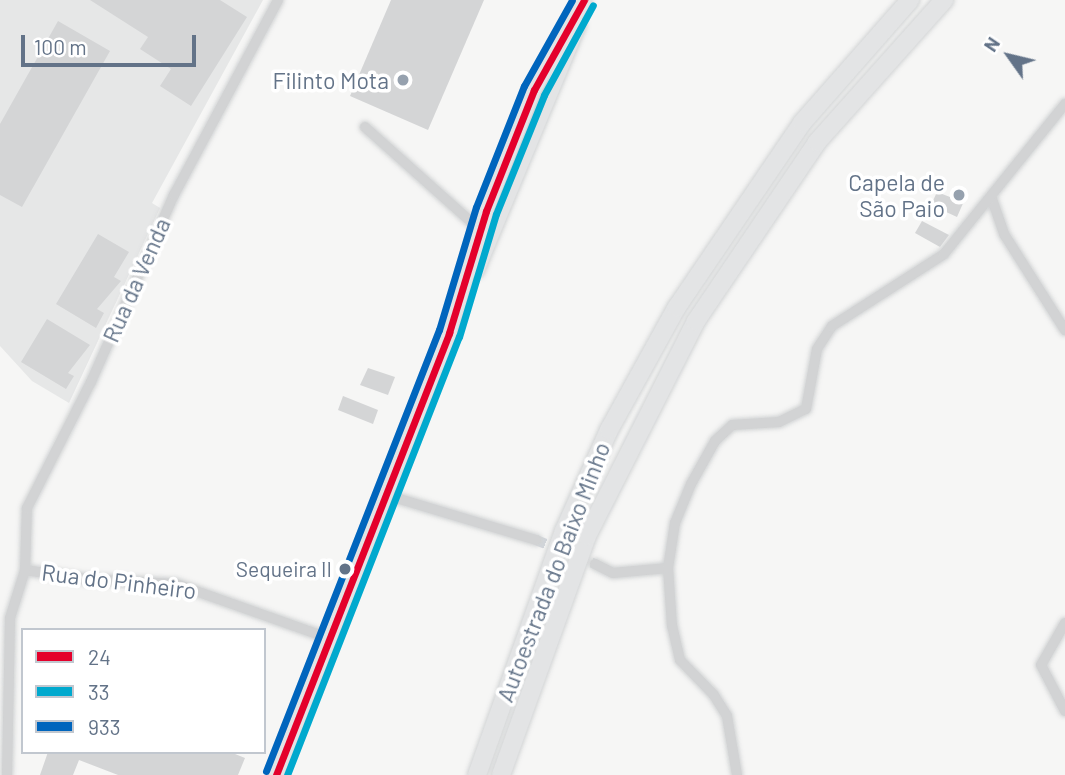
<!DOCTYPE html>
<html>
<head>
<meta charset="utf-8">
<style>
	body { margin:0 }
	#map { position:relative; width:1065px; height:775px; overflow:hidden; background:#f6f6f5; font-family:Barlow,sans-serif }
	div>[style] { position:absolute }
	.built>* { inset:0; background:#e6e7e7 }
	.building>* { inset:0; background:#d4d5d6 }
	.minor-tunnel>* { height:10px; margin-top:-5px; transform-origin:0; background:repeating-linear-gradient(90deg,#d1d5da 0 10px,transparent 0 15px) }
	.roads { filter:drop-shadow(0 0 2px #d2d4d5) drop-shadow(0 0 2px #d2d4d5) }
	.minor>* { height:10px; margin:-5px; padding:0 5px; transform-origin:5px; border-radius:5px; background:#d2d3d4 }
	.primary>* { height:14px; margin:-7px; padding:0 7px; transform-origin:7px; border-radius:7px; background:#e3e4e5 }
	.motorway>* { height:18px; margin:-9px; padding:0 9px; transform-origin:9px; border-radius:9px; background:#e3e4e5 }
	.bus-1>* { height:7px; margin:-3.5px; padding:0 3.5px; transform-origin:3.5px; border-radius:3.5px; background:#e4002b }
	.bus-2>* { height:7px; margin:-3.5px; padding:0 3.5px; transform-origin:3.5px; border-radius:3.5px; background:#00a9ce }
	.bus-3>* { height:7px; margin:-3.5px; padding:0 3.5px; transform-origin:3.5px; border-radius:3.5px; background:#0065bd }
	.dots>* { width:19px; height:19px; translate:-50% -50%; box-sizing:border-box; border:4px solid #fff; border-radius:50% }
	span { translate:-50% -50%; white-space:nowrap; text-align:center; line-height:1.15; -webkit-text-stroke:7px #fff; paint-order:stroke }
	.bus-label { font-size:21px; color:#637388 }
	.right { translate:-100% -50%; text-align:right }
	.poi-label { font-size:23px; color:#637388 }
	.street-label { font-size:23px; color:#637388 }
	.legend { position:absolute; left:21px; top:628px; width:245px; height:126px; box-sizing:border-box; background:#fff; border:2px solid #c1c7cf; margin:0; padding:9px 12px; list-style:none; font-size:21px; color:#637388 }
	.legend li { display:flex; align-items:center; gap:14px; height:35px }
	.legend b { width:35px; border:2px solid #c1c7cf }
	.north { position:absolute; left:974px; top:21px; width:70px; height:70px; -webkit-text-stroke:5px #fff; paint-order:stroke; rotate:304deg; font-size:19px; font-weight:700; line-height:28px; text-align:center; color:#637388 }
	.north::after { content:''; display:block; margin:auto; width:24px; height:32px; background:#637388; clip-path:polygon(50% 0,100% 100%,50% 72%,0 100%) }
	.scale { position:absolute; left:21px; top:35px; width:175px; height:32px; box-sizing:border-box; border:4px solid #637388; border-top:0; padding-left:9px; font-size:21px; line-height:24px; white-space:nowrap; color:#637388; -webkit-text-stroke:5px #fff; paint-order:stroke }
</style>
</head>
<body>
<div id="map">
	<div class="built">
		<i style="clip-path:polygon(0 0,263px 0,152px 203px,160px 208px,69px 403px,32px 381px,0 346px)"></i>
	</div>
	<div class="building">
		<i style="clip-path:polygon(90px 0,220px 0,247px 17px,191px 106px,160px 86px,171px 69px,140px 49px,148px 37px)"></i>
		<i style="clip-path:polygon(391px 0,484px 0,428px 130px,350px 96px)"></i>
		<i style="clip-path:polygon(58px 21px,110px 51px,22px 207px,0 195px,0 124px)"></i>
		<i style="clip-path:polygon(954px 187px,968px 192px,957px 217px,931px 205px,937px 192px,950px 197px)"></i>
		<i style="clip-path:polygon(922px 221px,949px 235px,940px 247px,915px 233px)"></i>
		<i style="clip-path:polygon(98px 234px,129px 252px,114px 277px,121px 281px,97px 309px,104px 313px,96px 328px,56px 304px)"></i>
		<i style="clip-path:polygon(47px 319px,90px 345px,68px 373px,74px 376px,66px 389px,21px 362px)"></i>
		<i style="clip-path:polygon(368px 368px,395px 377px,388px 395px,360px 385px)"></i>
		<i style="clip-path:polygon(343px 396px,378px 410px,373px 424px,338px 410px)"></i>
		<i style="clip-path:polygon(48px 752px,230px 752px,245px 758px,238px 775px,118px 775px,79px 760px,73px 775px,40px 775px)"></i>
	</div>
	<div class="minor-tunnel">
		<i style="left:536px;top:540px;width:64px;rotate:22.1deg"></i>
	</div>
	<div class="roads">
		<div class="minor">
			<i style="left:365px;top:127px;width:154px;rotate:41.8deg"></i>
			<i style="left:992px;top:199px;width:37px;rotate:71deg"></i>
			<i style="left:1004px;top:234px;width:114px;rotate:57.6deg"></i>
			<i style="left:386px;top:495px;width:157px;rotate:16.7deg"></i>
			<i style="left:595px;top:564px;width:20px;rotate:27deg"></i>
			<i style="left:613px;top:573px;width:55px;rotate:-5.2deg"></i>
			<i style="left:25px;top:570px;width:61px;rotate:8.5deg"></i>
			<i style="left:85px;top:579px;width:91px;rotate:3.1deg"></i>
			<i style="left:176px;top:584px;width:164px;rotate:19.5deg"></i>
			<i style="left:1065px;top:623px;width:48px;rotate:119.7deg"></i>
			<i style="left:1041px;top:665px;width:52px;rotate:62.4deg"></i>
			<i style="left:7px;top:775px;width:157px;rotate:-88.9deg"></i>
			<i style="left:10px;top:618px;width:50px;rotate:-72.6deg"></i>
			<i style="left:25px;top:570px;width:62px;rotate:-88.2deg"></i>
			<i style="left:27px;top:508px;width:141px;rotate:-63.1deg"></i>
			<i style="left:91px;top:382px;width:205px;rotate:-66.1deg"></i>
			<i style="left:174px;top:195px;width:221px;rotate:-61.9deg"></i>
			<i style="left:737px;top:775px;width:60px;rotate:-99.6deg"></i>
			<i style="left:727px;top:716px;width:25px;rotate:-122deg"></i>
			<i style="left:714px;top:695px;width:49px;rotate:-134.2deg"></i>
			<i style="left:680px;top:660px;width:35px;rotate:-103deg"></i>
			<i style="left:672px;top:626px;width:58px;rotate:-93.9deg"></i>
			<i style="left:668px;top:568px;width:46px;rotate:-81.2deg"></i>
			<i style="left:675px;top:523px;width:42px;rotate:-67.7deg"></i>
			<i style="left:691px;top:484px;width:49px;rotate:-60.8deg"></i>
			<i style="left:715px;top:441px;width:23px;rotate:-43deg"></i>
			<i style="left:732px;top:425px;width:47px;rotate:-3.7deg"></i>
			<i style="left:779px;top:422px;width:30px;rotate:-26deg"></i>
			<i style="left:806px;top:409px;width:61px;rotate:-79.6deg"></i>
			<i style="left:817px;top:349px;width:27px;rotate:-57deg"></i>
			<i style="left:832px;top:326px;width:133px;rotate:-32.7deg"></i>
			<i style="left:944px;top:254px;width:193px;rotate:-51.1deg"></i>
		</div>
		<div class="primary">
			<i style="left:477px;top:271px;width:266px;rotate:-67.5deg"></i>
			<i style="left:276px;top:775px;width:475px;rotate:-68.6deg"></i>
			<i style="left:449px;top:333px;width:127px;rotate:-73.1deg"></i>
			<i style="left:486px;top:211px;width:130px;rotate:-68.4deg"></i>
			<i style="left:534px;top:90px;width:103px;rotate:-60.9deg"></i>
		</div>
		<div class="motorway">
			<i style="left:477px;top:775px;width:259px;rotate:-70.4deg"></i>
			<i style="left:564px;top:531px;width:111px;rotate:-66deg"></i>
			<i style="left:609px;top:430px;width:141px;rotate:-61.1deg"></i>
			<i style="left:677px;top:307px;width:222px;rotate:-55.8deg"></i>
			<i style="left:802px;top:123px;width:164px;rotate:-48.7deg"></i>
			<i style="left:501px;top:775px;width:254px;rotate:-70.2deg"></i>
			<i style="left:587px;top:536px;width:241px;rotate:-63.1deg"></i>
			<i style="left:696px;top:321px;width:216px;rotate:-55.9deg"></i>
			<i style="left:817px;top:142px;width:191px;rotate:-48.2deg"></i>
		</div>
	</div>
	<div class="bus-1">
		<i style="left:276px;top:775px;width:475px;rotate:-68.6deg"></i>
		<i style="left:449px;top:333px;width:127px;rotate:-73.1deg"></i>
		<i style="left:486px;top:211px;width:130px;rotate:-68.4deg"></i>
		<i style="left:534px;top:90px;width:103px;rotate:-60.9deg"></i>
	</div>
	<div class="bus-2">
		<i style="left:287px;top:775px;width:471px;rotate:-68.6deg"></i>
		<i style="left:459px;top:337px;width:128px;rotate:-73.3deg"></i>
		<i style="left:496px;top:214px;width:128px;rotate:-68deg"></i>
		<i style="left:544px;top:95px;width:102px;rotate:-61.4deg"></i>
	</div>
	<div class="bus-3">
		<i style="left:266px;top:771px;width:474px;rotate:-68.6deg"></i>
		<i style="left:439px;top:330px;width:128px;rotate:-73.3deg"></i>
		<i style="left:476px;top:207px;width:130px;rotate:-68.4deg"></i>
		<i style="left:524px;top:86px;width:98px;rotate:-60.8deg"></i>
	</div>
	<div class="dots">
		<i style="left:403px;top:80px;background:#96a1ae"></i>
		<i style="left:959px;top:195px;background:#96a1ae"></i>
		<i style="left:345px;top:569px;background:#637388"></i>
	</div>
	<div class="bus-label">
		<span class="right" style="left:332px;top:569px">Sequeira II</span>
	</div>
	<div class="poi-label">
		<span class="right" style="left:389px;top:80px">Filinto Mota</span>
		<span class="right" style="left:945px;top:195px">Capela de<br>São Paio</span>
	</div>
	<div class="street-label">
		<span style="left:136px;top:280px;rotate:-66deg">Rua da Venda</span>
		<span style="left:553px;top:572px;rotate:-69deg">Autoestrada do Baixo Minho</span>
		<span style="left:119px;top:581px;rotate:7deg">Rua do Pinheiro</span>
	</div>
	<ul class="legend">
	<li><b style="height:9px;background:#e4002b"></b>24</li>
	<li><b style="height:9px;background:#00a9ce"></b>33</li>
	<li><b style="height:9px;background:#0065bd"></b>933</li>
	</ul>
	<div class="north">N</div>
	<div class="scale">100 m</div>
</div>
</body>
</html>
